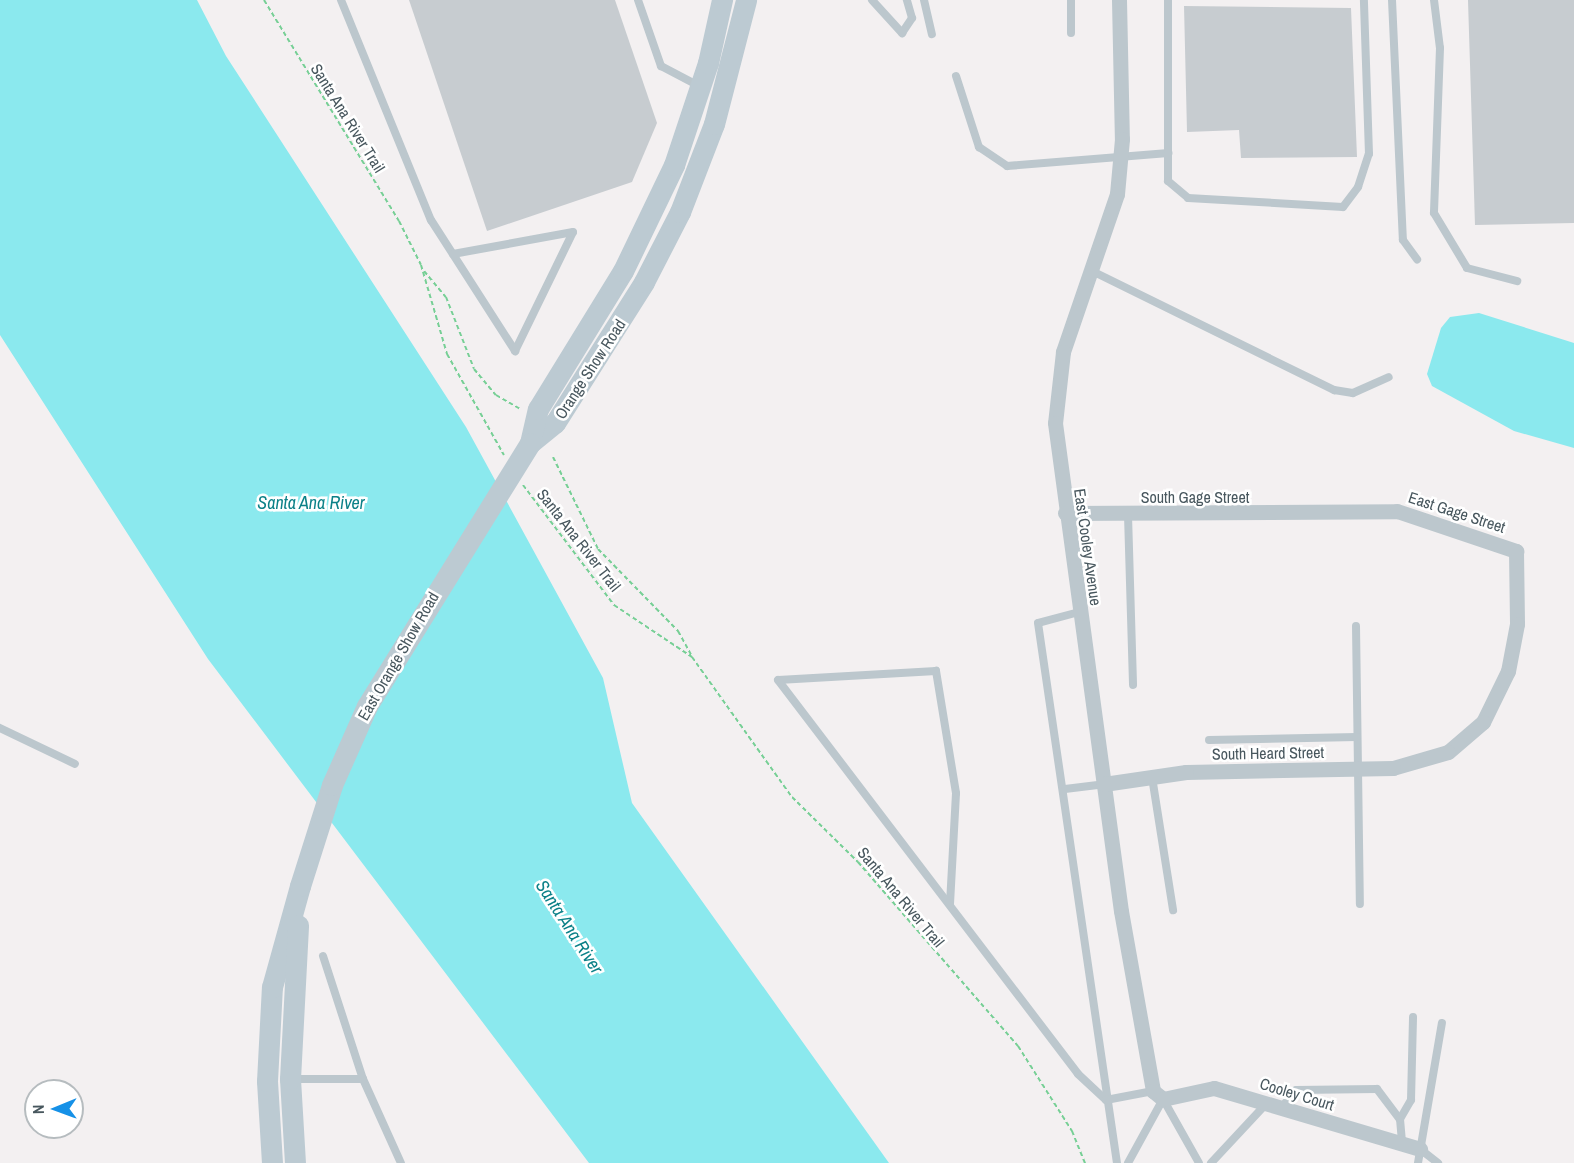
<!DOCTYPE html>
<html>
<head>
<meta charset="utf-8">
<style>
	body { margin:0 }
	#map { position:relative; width:1574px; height:1163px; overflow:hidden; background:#f3f0f1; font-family:"Archivo Narrow",sans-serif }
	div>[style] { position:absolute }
	.water>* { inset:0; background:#8be9ee }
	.building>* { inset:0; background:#c7ccd0 }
	.path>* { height:2px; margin-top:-1px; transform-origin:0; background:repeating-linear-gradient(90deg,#76cf95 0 4.5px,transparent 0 7.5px) }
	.service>* { height:8px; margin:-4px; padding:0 4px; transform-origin:4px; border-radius:4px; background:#bcc7cd }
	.minor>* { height:15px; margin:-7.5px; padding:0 7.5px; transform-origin:7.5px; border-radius:7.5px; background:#bcc7cd }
	.secondary>* { height:21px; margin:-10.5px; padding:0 10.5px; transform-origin:10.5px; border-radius:10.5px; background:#bccad2 }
	.secondary-bridge>* { height:21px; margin:-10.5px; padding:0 10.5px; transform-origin:10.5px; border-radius:10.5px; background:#bccad2 }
	span { translate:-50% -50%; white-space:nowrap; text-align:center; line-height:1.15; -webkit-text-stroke:5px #fff; paint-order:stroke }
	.street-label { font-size:16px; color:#48575e }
	.water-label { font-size:18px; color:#0c8188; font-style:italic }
	.north { position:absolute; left:24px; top:1079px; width:60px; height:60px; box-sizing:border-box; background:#fff; border:2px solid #b6bcbf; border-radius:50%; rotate:269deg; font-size:16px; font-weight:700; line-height:24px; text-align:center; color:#48575e }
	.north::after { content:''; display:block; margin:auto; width:21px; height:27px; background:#1691e7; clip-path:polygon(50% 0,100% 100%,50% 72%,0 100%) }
</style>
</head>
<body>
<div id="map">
	<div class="water">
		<i style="clip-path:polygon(0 0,197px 0,226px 56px,466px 427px,603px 678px,632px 803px,889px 1163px,589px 1163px,208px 659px,0 335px)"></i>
		<i style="clip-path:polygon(1479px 313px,1574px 343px,1574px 448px,1514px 431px,1432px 386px,1427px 374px,1441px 328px,1450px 317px)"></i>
	</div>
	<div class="building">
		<i style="clip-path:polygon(409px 0,615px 0,657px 123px,632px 182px,487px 231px)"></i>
		<i style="clip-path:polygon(1468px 0,1574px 0,1574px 223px,1475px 225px)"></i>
		<i style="clip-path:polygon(1184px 6px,1351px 8px,1357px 157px,1241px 158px,1239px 130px,1187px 132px)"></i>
	</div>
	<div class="path">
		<i style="left:264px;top:0;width:259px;rotate:58.6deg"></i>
		<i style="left:399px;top:221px;width:49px;rotate:63.4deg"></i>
		<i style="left:421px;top:265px;width:93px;rotate:73.7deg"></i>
		<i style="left:447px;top:354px;width:116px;rotate:60.6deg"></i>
		<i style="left:424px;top:271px;width:34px;rotate:50deg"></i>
		<i style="left:446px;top:297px;width:77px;rotate:68.7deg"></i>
		<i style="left:474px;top:369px;width:34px;rotate:50deg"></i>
		<i style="left:496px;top:395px;width:28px;rotate:30deg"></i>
		<i style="left:553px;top:457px;width:102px;rotate:63.9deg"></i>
		<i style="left:598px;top:549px;width:115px;rotate:45.7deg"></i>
		<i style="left:678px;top:631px;width:29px;rotate:61deg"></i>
		<i style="left:523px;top:485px;width:151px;rotate:52.8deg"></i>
		<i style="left:614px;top:605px;width:94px;rotate:33.7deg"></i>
		<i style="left:692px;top:657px;width:172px;rotate:54.5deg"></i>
		<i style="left:792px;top:797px;width:93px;rotate:44.6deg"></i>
		<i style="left:858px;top:862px;width:244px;rotate:49deg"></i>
		<i style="left:1018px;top:1046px;width:101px;rotate:57.6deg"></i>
		<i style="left:1072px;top:1131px;width:35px;rotate:68deg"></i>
	</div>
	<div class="service">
		<i style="left:341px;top:0;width:238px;rotate:67.8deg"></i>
		<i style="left:431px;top:220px;width:156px;rotate:57.3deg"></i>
		<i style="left:515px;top:351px;width:132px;rotate:-64deg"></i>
		<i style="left:573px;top:232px;width:122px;rotate:169.6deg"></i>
		<i style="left:638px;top:0;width:70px;rotate:70.8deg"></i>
		<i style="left:661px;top:66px;width:43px;rotate:27.8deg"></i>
		<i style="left:872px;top:0;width:45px;rotate:47.7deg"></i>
		<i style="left:902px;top:33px;width:18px;rotate:-56deg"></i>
		<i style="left:912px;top:18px;width:19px;rotate:-106deg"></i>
		<i style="left:924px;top:0;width:35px;rotate:77deg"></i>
		<i style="left:1071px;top:0;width:33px;rotate:90deg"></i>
		<i style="left:1392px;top:0;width:240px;rotate:87.4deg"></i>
		<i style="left:1403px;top:240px;width:24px;rotate:54deg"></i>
		<i style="left:1434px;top:0;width:48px;rotate:82.9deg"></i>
		<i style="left:1440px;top:48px;width:165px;rotate:92.1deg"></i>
		<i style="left:1434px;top:213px;width:64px;rotate:59deg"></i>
		<i style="left:1467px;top:268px;width:52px;rotate:14.6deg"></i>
		<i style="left:956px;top:76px;width:75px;rotate:72.1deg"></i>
		<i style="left:979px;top:147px;width:34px;rotate:34deg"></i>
		<i style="left:1007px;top:166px;width:162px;rotate:-4.6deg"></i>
		<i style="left:1168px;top:153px;width:153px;rotate:-90deg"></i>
		<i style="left:1168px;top:153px;width:28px;rotate:90deg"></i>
		<i style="left:1168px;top:181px;width:26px;rotate:40deg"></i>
		<i style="left:1188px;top:198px;width:155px;rotate:3.3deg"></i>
		<i style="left:1343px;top:207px;width:25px;rotate:-53deg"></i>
		<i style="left:1358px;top:187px;width:35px;rotate:-72deg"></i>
		<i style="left:1369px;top:154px;width:154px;rotate:-91.9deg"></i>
		<i style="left:1092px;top:271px;width:270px;rotate:26.2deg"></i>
		<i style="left:1334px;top:390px;width:19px;rotate:9deg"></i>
		<i style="left:1353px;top:393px;width:39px;rotate:-24deg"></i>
		<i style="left:1128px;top:515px;width:170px;rotate:88.3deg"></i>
		<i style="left:1079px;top:612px;width:42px;rotate:165deg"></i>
		<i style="left:1038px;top:623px;width:546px;rotate:81.68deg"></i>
		<i style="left:1356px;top:626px;width:278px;rotate:89.2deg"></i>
		<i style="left:0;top:728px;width:83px;rotate:25.6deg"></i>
		<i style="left:1209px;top:740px;width:148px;rotate:-1.2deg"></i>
		<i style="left:1152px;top:777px;width:135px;rotate:81deg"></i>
		<i style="left:1065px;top:789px;width:39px;rotate:-7deg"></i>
		<i style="left:950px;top:904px;width:111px;rotate:-86.9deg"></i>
		<i style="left:956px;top:793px;width:124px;rotate:-99.3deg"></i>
		<i style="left:936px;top:671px;width:158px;rotate:176.7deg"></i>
		<i style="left:778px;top:680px;width:495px;rotate:52.7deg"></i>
		<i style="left:1078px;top:1074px;width:38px;rotate:43deg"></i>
		<i style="left:1106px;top:1100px;width:48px;rotate:-10.8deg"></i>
		<i style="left:323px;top:956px;width:129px;rotate:72deg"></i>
		<i style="left:363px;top:1079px;width:92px;rotate:65.7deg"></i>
		<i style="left:293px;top:1079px;width:70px"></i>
		<i style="left:1163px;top:1099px;width:73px;rotate:60.6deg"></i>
		<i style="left:1281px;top:1108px;width:23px;rotate:-50deg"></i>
		<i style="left:1296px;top:1090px;width:81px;rotate:-0.7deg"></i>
		<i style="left:1377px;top:1089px;width:38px;rotate:53deg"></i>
		<i style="left:1400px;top:1119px;width:25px;rotate:85deg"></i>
		<i style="left:1400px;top:1119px;width:22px;rotate:-60deg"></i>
		<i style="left:1411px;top:1100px;width:83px;rotate:-88.6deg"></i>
		<i style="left:1420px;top:1149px;width:23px;rotate:38deg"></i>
		<i style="left:1128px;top:1163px;width:73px;rotate:-61.3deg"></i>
		<i style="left:1211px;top:1163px;width:82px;rotate:-47deg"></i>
		<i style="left:1418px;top:1163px;width:142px;rotate:-80.3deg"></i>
	</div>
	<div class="minor">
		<i style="left:1119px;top:0;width:139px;rotate:88.8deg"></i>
		<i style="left:1122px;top:139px;width:55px;rotate:95.2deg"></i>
		<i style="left:1117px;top:194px;width:167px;rotate:108.9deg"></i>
		<i style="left:1063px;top:352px;width:71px;rotate:96.4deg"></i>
		<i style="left:1055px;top:423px;width:492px;rotate:82.3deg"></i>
		<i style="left:1121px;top:911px;width:183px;rotate:79.9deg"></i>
		<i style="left:1153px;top:1091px;width:13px;rotate:39deg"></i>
		<i style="left:1163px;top:1099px;width:52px;rotate:-12.2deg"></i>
		<i style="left:1214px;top:1088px;width:215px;rotate:16.5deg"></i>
		<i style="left:1065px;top:513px;width:332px;rotate:-0.3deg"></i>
		<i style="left:1397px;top:511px;width:126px;rotate:18.6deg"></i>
		<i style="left:1516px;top:551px;width:73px;rotate:89.2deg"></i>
		<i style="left:1517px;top:624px;width:48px;rotate:100.8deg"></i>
		<i style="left:1508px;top:671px;width:57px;rotate:116.1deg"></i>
		<i style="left:1483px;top:722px;width:46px;rotate:139.4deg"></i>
		<i style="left:1448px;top:752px;width:57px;rotate:163.8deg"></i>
		<i style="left:1393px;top:768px;width:207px;rotate:178.9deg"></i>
		<i style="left:1186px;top:772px;width:83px;rotate:171.7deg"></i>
	</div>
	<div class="secondary">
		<i style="left:530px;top:443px;width:32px;rotate:-39deg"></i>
		<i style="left:555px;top:423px;width:167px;rotate:-57.7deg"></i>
		<i style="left:644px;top:282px;width:79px;rotate:-62.8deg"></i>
		<i style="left:680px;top:212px;width:94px;rotate:-68.9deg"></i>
		<i style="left:714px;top:124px;width:128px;rotate:-75.5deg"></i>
		<i style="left:530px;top:443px;width:35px;rotate:-77deg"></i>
		<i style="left:538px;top:409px;width:162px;rotate:-58.4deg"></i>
		<i style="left:623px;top:271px;width:118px;rotate:-64.3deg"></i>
		<i style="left:674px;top:165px;width:108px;rotate:-71.6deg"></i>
		<i style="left:708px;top:63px;width:65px;rotate:-77.5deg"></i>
		<i style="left:272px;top:1163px;width:82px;rotate:-93.5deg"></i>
		<i style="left:267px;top:1081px;width:94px;rotate:-87deg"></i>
		<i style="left:272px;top:987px;width:105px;rotate:-74.5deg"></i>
		<i style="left:295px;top:1163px;width:84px;rotate:-93.4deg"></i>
		<i style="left:290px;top:1079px;width:154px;rotate:-87deg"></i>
	</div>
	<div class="secondary-bridge">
		<i style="left:300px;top:886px;width:106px;rotate:-72.4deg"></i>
		<i style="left:332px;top:785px;width:86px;rotate:-66.1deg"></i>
		<i style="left:367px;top:706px;width:309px;rotate:-58.2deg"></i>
	</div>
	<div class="street-label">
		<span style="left:348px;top:118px;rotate:58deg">Santa Ana River Trail</span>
		<span style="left:590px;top:369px;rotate:-57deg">Orange Show Road</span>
		<span style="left:1195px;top:497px">South Gage Street</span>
		<span style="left:1457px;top:512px;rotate:18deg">East Gage Street</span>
		<span style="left:579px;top:540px;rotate:52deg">Santa Ana River Trail</span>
		<span style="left:1088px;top:547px;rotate:82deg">East Cooley Avenue</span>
		<span style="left:398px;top:656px;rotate:-60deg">East Orange Show Road</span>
		<span style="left:1268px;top:753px;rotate:-1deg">South Heard Street</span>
		<span style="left:901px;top:897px;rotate:50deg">Santa Ana River Trail</span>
		<span style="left:1297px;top:1094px;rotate:17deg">Cooley Court</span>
	</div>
	<div class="water-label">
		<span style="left:311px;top:503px">Santa Ana River</span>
		<span style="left:569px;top:927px;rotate:57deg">Santa Ana River</span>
	</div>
	<div class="north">N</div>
</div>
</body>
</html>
